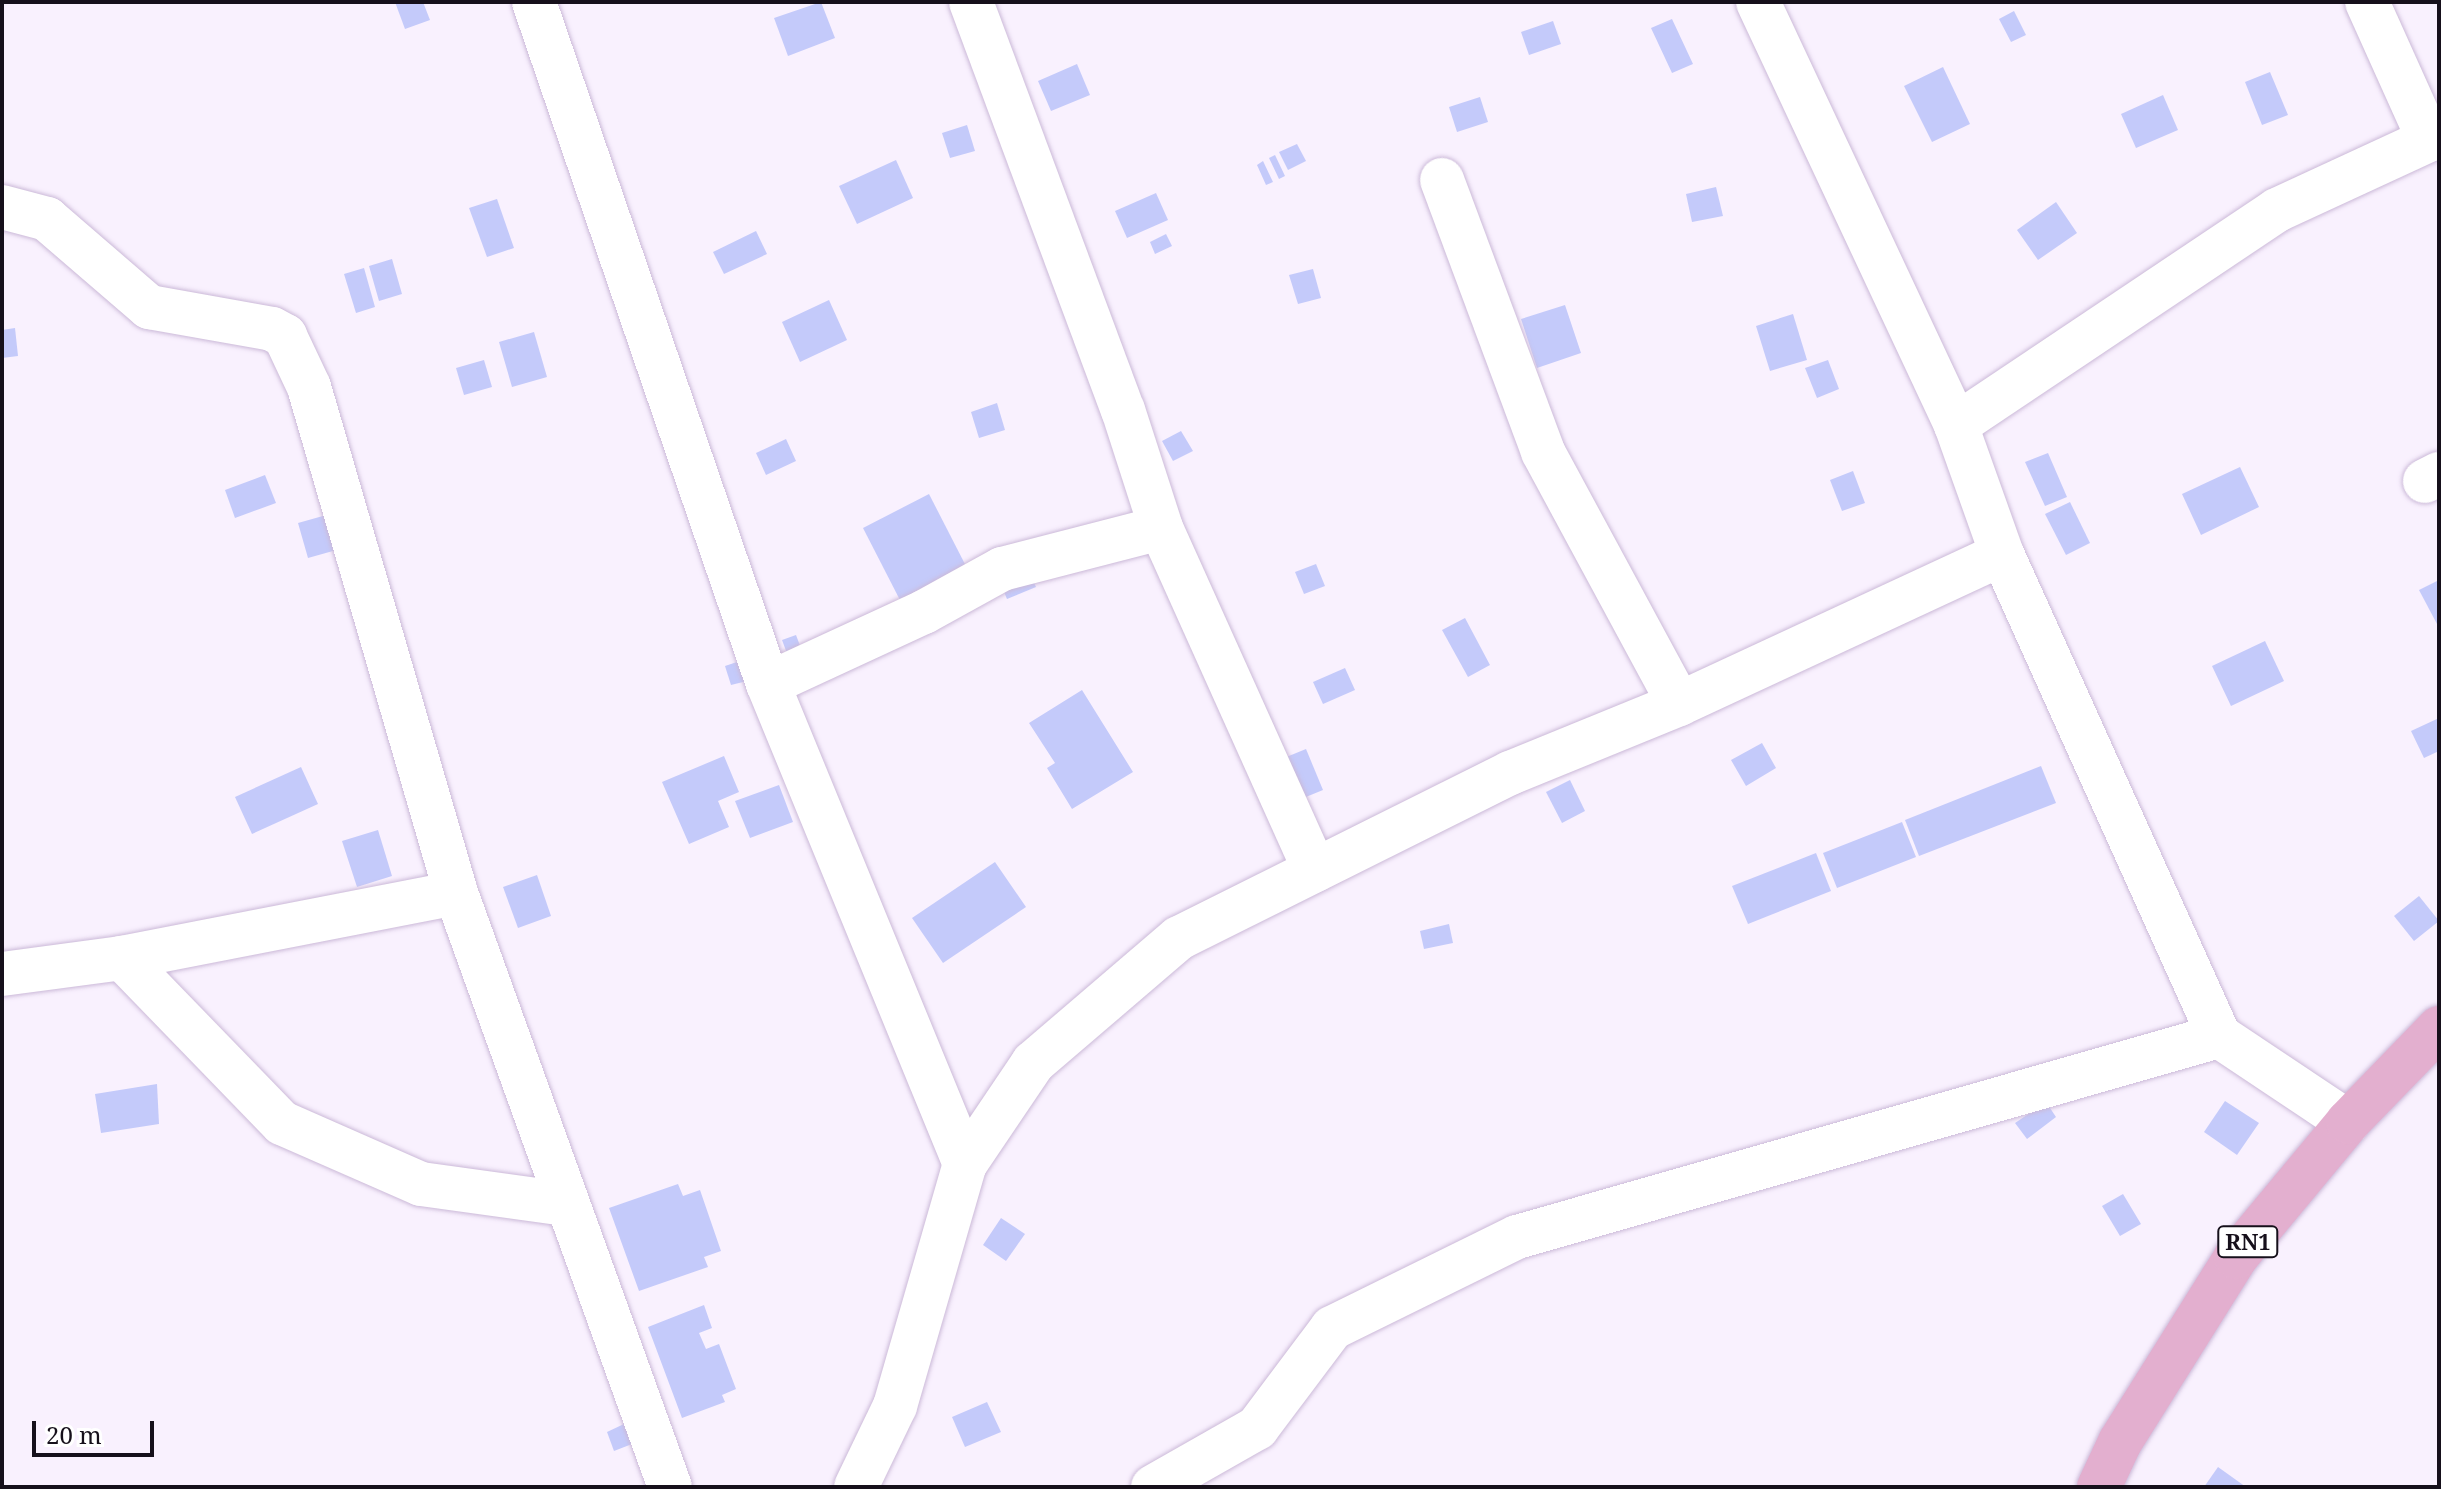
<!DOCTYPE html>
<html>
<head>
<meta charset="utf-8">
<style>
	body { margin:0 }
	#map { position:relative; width:2441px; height:1489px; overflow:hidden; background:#f9f1fe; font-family:"Noto Serif",serif }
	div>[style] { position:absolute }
	.building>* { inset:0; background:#c4cafa }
	.roads { filter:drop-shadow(0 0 2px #cbb9d8) drop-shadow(0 0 2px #cbb9d8) }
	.minor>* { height:44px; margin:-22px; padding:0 22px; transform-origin:22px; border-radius:22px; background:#fff }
	.trunk>* { height:44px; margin:-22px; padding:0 22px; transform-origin:22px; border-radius:22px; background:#e3afcf }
	span { translate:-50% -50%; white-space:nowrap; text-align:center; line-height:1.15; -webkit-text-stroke:8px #fff; paint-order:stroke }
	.shield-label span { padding:2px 6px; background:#fff; border:2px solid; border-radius:6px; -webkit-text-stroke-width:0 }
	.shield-label { font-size:22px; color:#16101b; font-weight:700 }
	.frame { position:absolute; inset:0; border:4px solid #16101b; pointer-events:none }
	.scale { position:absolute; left:32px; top:1421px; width:122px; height:36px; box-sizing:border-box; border:4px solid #16101b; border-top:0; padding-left:10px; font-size:24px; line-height:28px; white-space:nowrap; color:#16101b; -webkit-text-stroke:6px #fff; paint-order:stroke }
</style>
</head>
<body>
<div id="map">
	<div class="building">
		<i style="clip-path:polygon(395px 2px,423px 2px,430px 20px,405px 29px)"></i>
		<i style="clip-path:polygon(821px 2px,835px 38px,788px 56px,774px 18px)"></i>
		<i style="clip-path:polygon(2014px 11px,2026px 35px,2011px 42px,1999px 19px)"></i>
		<i style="clip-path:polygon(1672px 19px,1693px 64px,1672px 73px,1651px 28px)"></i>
		<i style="clip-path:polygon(1553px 21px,1561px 44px,1529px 55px,1521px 32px)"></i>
		<i style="clip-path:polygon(1077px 64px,1090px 95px,1051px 111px,1038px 81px)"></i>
		<i style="clip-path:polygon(1943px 67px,1970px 124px,1932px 142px,1904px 86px)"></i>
		<i style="clip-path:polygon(2270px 72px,2288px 115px,2262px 125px,2245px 82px)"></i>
		<i style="clip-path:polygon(2163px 95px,2178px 130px,2136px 148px,2121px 114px)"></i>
		<i style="clip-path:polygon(1480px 97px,1488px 122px,1457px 132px,1449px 107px)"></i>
		<i style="clip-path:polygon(967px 125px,975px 151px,950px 158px,942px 133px)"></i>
		<i style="clip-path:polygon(1297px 144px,1306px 161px,1288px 170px,1279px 152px)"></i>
		<i style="clip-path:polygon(1275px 155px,1285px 176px,1279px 179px,1269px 158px)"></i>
		<i style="clip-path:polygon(896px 160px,913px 198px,857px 224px,839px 186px)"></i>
		<i style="clip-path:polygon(1263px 161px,1273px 182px,1266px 185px,1257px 165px)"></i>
		<i style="clip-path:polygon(1716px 187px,1723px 216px,1692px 222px,1686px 194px)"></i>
		<i style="clip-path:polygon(1156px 193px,1168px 220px,1127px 238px,1115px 211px)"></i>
		<i style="clip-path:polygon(497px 199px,514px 248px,487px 257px,469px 208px)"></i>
		<i style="clip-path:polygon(2056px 202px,2077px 233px,2038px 260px,2017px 230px)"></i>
		<i style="clip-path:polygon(756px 231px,767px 254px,724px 274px,713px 252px)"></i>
		<i style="clip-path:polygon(1166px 234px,1172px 246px,1155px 254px,1150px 242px)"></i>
		<i style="clip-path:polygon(392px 259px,402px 294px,379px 301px,369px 266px)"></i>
		<i style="clip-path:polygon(364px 268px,375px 307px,356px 313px,344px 274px)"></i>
		<i style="clip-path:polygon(1313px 269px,1321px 298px,1298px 304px,1289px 275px)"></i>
		<i style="clip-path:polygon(829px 300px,847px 340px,800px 362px,782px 322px)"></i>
		<i style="clip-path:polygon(1565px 305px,1581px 353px,1537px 368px,1521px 319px)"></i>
		<i style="clip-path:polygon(1793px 314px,1807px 360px,1770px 371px,1756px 326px)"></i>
		<i style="clip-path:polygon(15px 328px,18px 356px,2px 358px,2px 330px)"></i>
		<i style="clip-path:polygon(534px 332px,547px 377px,512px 387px,499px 342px)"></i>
		<i style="clip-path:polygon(484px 360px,492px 387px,464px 395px,456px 368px)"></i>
		<i style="clip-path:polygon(1828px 360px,1839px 389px,1817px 398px,1805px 368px)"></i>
		<i style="clip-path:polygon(997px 403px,1005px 430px,979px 438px,971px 412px)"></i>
		<i style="clip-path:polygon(1181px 431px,1193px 451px,1173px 461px,1162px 441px)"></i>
		<i style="clip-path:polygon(786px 439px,796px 461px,766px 475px,756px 453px)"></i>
		<i style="clip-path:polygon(2048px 453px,2067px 497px,2045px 506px,2025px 462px)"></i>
		<i style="clip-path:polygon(2240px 467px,2259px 507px,2201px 535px,2182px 494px)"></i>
		<i style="clip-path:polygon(1853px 471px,1865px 503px,1842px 511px,1830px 480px)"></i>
		<i style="clip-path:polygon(265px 475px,276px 503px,235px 518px,225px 490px)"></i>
		<i style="clip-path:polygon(929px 494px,968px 570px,902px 604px,863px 528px)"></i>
		<i style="clip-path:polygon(2070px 502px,2090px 543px,2066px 555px,2045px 514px)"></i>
		<i style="clip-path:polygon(330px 514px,340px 549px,308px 558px,298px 523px)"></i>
		<i style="clip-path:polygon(1316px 564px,1325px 586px,1304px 594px,1295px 572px)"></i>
		<i style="clip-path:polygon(1026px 565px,1036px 587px,1007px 599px,998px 578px)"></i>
		<i style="clip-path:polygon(2439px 580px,2439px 623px,2437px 624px,2419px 590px)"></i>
		<i style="clip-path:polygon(1465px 618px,1490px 665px,1468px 677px,1442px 630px)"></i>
		<i style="clip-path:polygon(796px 635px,805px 659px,791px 664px,782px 640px)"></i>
		<i style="clip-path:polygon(2265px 641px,2284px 681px,2231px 706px,2212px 666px)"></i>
		<i style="clip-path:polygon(749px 658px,755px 679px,731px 685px,725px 666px)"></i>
		<i style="clip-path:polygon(1345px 668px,1355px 690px,1323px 704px,1313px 682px)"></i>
		<i style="clip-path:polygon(1082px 690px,1133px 772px,1072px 809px,1047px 768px,1055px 763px,1029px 723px)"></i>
		<i style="clip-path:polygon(2439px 718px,2439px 751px,2424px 758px,2411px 731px)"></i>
		<i style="clip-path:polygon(1762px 743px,1776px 768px,1746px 786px,1731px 760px)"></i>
		<i style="clip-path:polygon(1306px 749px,1323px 790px,1296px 801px,1279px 760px)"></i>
		<i style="clip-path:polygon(724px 756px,739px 792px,718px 801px,729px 827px,689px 844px,662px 782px)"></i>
		<i style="clip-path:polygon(2041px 766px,2056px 803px,1919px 856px,1905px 820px)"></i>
		<i style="clip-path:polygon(301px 767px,318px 804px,252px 834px,235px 797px)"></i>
		<i style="clip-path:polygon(1570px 780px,1585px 811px,1562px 823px,1546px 792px)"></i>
		<i style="clip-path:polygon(779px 785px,793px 822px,750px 838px,735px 801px)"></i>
		<i style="clip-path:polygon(1902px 822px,1916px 857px,1837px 888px,1823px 853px)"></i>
		<i style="clip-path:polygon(378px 830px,392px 876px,357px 887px,342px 841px)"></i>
		<i style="clip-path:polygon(1816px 853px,1831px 891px,1748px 924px,1732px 886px)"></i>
		<i style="clip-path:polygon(995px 862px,1026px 907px,943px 963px,912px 918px)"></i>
		<i style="clip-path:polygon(537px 875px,551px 916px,518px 928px,503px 887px)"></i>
		<i style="clip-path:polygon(2419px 896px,2439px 921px,2414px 941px,2394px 916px)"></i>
		<i style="clip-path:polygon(1449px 924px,1453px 943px,1424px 949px,1420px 931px)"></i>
		<i style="clip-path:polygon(157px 1084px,159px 1124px,101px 1133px,95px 1094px)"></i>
		<i style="clip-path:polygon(2225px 1101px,2259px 1123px,2237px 1155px,2204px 1132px)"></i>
		<i style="clip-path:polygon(2046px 1102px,2056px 1117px,2027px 1139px,2015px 1123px)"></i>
		<i style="clip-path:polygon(678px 1184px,683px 1196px,700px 1190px,721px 1251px,704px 1257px,708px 1267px,639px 1291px,609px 1208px)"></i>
		<i style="clip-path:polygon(2123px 1194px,2141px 1224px,2120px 1236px,2102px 1206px)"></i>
		<i style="clip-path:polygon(1001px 1218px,1025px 1234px,1006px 1261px,983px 1245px)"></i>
		<i style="clip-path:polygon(704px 1305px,712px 1328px,699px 1333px,706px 1349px,719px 1344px,736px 1389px,722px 1395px,725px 1402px,682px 1418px,648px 1327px)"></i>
		<i style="clip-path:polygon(987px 1402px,1001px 1432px,965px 1447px,952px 1417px)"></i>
		<i style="clip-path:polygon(624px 1424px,632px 1444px,614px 1451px,607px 1432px)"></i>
		<i style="clip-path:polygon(2218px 1467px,2246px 1487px,2204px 1487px)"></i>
	</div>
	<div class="roads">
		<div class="minor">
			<i style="left:534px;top:2px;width:721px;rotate:71.06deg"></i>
			<i style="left:768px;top:684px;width:519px;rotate:67.69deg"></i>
			<i style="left:971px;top:2px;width:435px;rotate:69.6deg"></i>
			<i style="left:1123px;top:410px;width:124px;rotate:72.1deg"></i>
			<i style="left:1161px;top:528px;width:375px;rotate:65.8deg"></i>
			<i style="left:1758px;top:2px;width:467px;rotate:64.9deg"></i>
			<i style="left:1956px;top:425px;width:137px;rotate:70.4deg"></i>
			<i style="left:2002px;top:554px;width:529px;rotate:65.76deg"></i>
			<i style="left:2219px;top:1036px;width:155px;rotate:33.7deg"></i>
			<i style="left:2367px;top:2px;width:151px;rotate:65.8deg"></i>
			<i style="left:1442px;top:180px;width:290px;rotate:69.6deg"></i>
			<i style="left:1543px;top:452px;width:286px;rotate:61.6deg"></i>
			<i style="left:2px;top:207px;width:47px;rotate:14.9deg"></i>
			<i style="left:47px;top:219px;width:135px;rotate:40.8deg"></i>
			<i style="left:149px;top:307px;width:125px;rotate:10.1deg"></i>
			<i style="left:272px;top:329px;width:15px;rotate:28deg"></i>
			<i style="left:285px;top:336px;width:56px;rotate:64.8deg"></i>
			<i style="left:309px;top:387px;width:527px;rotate:73.8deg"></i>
			<i style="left:456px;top:893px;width:631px;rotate:70.19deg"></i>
			<i style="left:1956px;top:425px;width:386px;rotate:-33.8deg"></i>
			<i style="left:2277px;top:210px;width:179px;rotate:-24.8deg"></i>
			<i style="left:2425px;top:481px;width:16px;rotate:-27deg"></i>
			<i style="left:768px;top:684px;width:172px;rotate:-24.8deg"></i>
			<i style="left:924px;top:612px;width:89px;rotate:-28.9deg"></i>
			<i style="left:1002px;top:569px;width:164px;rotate:-14.5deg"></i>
			<i style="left:122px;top:958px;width:230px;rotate:45.9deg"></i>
			<i style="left:282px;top:1123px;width:152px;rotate:23.7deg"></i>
			<i style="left:421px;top:1184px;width:146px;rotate:7.9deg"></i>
			<i style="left:2px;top:974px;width:121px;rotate:-7.6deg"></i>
			<i style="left:122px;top:958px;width:340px;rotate:-11deg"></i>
			<i style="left:856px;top:1487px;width:90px;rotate:-64.3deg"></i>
			<i style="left:895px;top:1406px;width:252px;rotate:-73.9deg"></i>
			<i style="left:965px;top:1164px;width:122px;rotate:-56deg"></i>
			<i style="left:1033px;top:1063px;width:192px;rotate:-40.6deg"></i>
			<i style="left:1179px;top:938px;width:370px;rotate:-26.5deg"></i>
			<i style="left:1510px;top:773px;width:183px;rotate:-22.2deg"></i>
			<i style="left:1679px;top:704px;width:356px;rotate:-24.9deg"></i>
			<i style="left:1153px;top:1487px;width:120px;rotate:-29.6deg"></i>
			<i style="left:1257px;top:1428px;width:125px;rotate:-53.1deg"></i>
			<i style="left:1332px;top:1328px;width:206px;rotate:-26.2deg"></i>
			<i style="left:1517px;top:1237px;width:730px;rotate:-15.98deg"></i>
		</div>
		<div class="trunk">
			<i style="left:2099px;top:1487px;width:50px;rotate:-65deg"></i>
			<i style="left:2120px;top:1442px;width:218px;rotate:-57.9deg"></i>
			<i style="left:2236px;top:1257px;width:175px;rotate:-50.3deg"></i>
			<i style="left:2348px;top:1122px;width:131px;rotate:-45.9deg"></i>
		</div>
	</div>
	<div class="shield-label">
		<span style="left:2248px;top:1242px">RN1</span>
	</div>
	<div class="frame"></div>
	<div class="scale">20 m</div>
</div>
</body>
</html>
